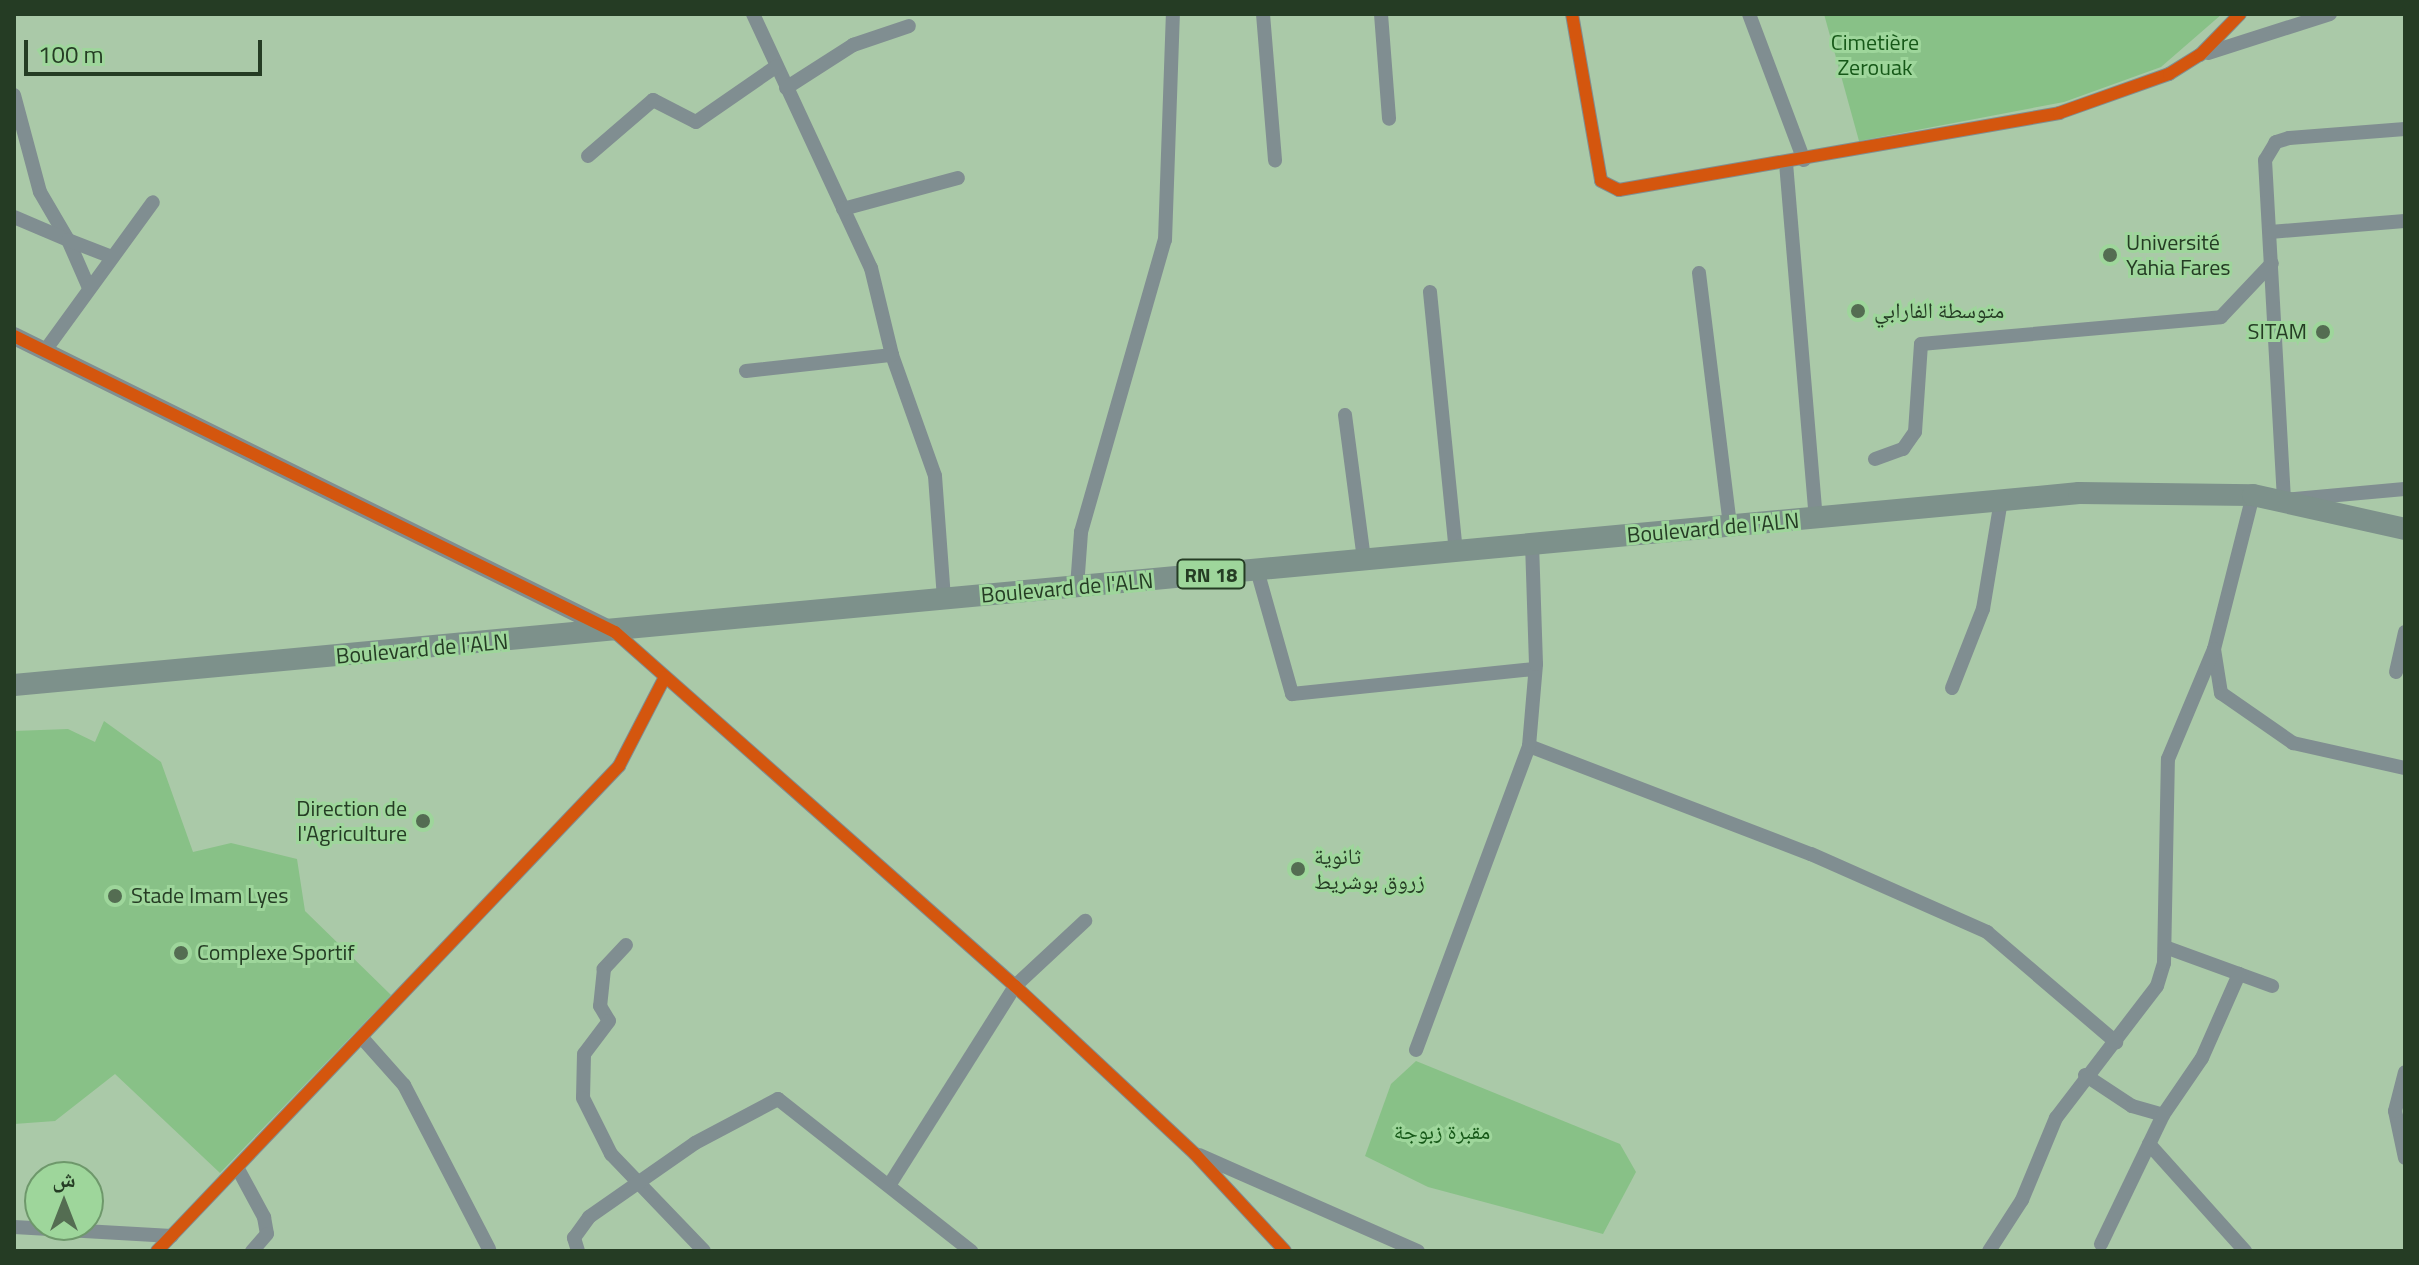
<!DOCTYPE html>
<html>
<head>
<meta charset="utf-8">
<style>
	body { margin:0 }
	#map { position:relative; width:2419px; height:1265px; overflow:hidden; background:#aac9a8; font-family:"Titillium Web","Noto Naskh Arabic",sans-serif }
	div>[style] { position:absolute }
	.green>* { inset:0; background:#88c187 }
	.minor>* { height:14px; margin:-7px; padding:0 7px; transform-origin:7px; border-radius:7px; background:#808e91 }
	.tertiary>* { height:18px; margin:-9px; padding:0 9px; transform-origin:9px; border-radius:9px; background:#808e91 }
	.primary>* { height:22px; margin:-11px; padding:0 11px; transform-origin:11px; border-radius:11px; background:#7d918b }
	.cycleway>* { height:12px; margin:-6px; padding:0 6px; transform-origin:6px; border-radius:6px; background:#d4560e }
	.dots>* { width:22px; height:22px; translate:-50% -50%; box-sizing:border-box; border:4px solid #9ed69b; border-radius:50% }
	span { translate:-50% -50%; white-space:nowrap; text-align:center; line-height:1.15; -webkit-text-stroke:6px #9ed69b; paint-order:stroke }
	.shield-label span { padding:2px 6px; background:#9ed69b; border:2px solid; border-radius:6px; -webkit-text-stroke-width:0 }
	.shield-label { font-size:20px; color:#253c24; font-weight:700 }
	.park-label { font-size:22px; color:#165818 }
	.poi-label { font-size:22px; color:#253c24 }
	.left { translate:0 -50%; text-align:left }
	.right { translate:-100% -50%; text-align:right }
	.street-label { font-size:22px; color:#253c24 }
	.frame { position:absolute; inset:0; border:16px solid #253c24; pointer-events:none }
	.north { position:absolute; left:24px; top:1161px; width:80px; height:80px; box-sizing:border-box; background:#9ed69b; border:2px solid #6e986b; border-radius:50%; rotate:0deg; font-size:22px; font-weight:700; line-height:32px; text-align:center; color:#253c24 }
	.north::after { content:''; display:block; margin:auto; width:28px; height:36px; background:#546d52; clip-path:polygon(50% 0,100% 100%,50% 72%,0 100%) }
	.scale { position:absolute; left:24px; top:40px; width:238px; height:36px; box-sizing:border-box; border:4px solid #253c24; border-top:0; padding-left:10px; font-size:24px; line-height:28px; white-space:nowrap; color:#253c24; -webkit-text-stroke:6px #9ed69b; paint-order:stroke }
</style>
</head>
<body>
<div id="map">
	<div class="green">
		<i style="clip-path:polygon(1824px 14px,2222px 14px,2161px 67px,2064px 102px,1859px 141px)"></i>
		<i style="clip-path:polygon(104px 721px,161px 762px,193px 852px,231px 843px,297px 859px,305px 911px,391px 995px,220px 1173px,115px 1074px,55px 1121px,14px 1124px,14px 731px,68px 729px,95px 742px)"></i>
		<i style="clip-path:polygon(1416px 1061px,1620px 1144px,1636px 1172px,1603px 1234px,1428px 1187px,1365px 1156px,1391px 1084px)"></i>
	</div>
	<div class="minor">
		<i style="left:753px;top:14px;width:280px;rotate:65.1deg"></i>
		<i style="left:871px;top:268px;width:89px;rotate:76.4deg"></i>
		<i style="left:892px;top:355px;width:128px;rotate:70.4deg"></i>
		<i style="left:935px;top:476px;width:124px;rotate:85.8deg"></i>
		<i style="left:1263px;top:14px;width:147px;rotate:85.3deg"></i>
		<i style="left:1381px;top:14px;width:105px;rotate:85.6deg"></i>
		<i style="left:1572px;top:14px;width:169px;rotate:80.1deg"></i>
		<i style="left:1601px;top:181px;width:20px;rotate:27deg"></i>
		<i style="left:1619px;top:190px;width:447px;rotate:-9.9deg"></i>
		<i style="left:2059px;top:113px;width:117px;rotate:-19.5deg"></i>
		<i style="left:2169px;top:74px;width:36px;rotate:-32deg"></i>
		<i style="left:2200px;top:55px;width:57px;rotate:-45.7deg"></i>
		<i style="left:1749px;top:14px;width:156px;rotate:69.4deg"></i>
		<i style="left:2208px;top:53px;width:128px;rotate:-17.7deg"></i>
		<i style="left:786px;top:88px;width:80px;rotate:-32.7deg"></i>
		<i style="left:853px;top:45px;width:59px;rotate:-18.7deg"></i>
		<i style="left:14px;top:95px;width:100px;rotate:75deg"></i>
		<i style="left:40px;top:192px;width:56px;rotate:59.7deg"></i>
		<i style="left:2405px;top:129px;width:116px;rotate:175.6deg"></i>
		<i style="left:2289px;top:138px;width:14px;rotate:163deg"></i>
		<i style="left:2276px;top:142px;width:21px;rotate:121deg"></i>
		<i style="left:2265px;top:160px;width:341px;rotate:86.8deg"></i>
		<i style="left:2284px;top:500px;width:121px;rotate:-5.2deg"></i>
		<i style="left:588px;top:156px;width:86px;rotate:-40.7deg"></i>
		<i style="left:653px;top:100px;width:48px;rotate:27.1deg"></i>
		<i style="left:696px;top:122px;width:98px;rotate:-34.7deg"></i>
		<i style="left:1786px;top:163px;width:356px;rotate:85.2deg"></i>
		<i style="left:843px;top:209px;width:119px;rotate:-15.1deg"></i>
		<i style="left:14px;top:217px;width:59px;rotate:23.1deg"></i>
		<i style="left:2270px;top:232px;width:135px;rotate:-4.7deg"></i>
		<i style="left:1699px;top:273px;width:255px;rotate:83deg"></i>
		<i style="left:89px;top:288px;width:52px;rotate:-113.6deg"></i>
		<i style="left:68px;top:240px;width:47px;rotate:21.1deg"></i>
		<i style="left:1430px;top:292px;width:260px;rotate:84.3deg"></i>
		<i style="left:44px;top:352px;width:185px;rotate:-54deg"></i>
		<i style="left:746px;top:371px;width:147px;rotate:-6.3deg"></i>
		<i style="left:1345px;top:415px;width:145px;rotate:82.5deg"></i>
		<i style="left:1875px;top:459px;width:30px;rotate:-20deg"></i>
		<i style="left:1903px;top:449px;width:21px;rotate:-55deg"></i>
		<i style="left:1915px;top:432px;width:88px;rotate:-86.1deg"></i>
		<i style="left:1921px;top:344px;width:301px;rotate:-5.1deg"></i>
		<i style="left:2221px;top:317px;width:74px;rotate:-46.6deg"></i>
		<i style="left:2253px;top:495px;width:159px;rotate:104.2deg"></i>
		<i style="left:2214px;top:649px;width:45px;rotate:81deg"></i>
		<i style="left:2221px;top:693px;width:88px;rotate:34.8deg"></i>
		<i style="left:2293px;top:743px;width:115px;rotate:12.6deg"></i>
		<i style="left:1257px;top:570px;width:129px;rotate:74.2deg"></i>
		<i style="left:1292px;top:694px;width:244px;rotate:-5.9deg"></i>
		<i style="left:1077px;top:587px;width:55px;rotate:-85.8deg"></i>
		<i style="left:1081px;top:532px;width:304px;rotate:-74deg"></i>
		<i style="left:1165px;top:240px;width:226px;rotate:-88deg"></i>
		<i style="left:615px;top:632px;width:534px;rotate:41.51deg"></i>
		<i style="left:1015px;top:986px;width:246px;rotate:43deg"></i>
		<i style="left:1195px;top:1154px;width:132px;rotate:47.1deg"></i>
		<i style="left:2396px;top:672px;width:41px;rotate:-77.3deg"></i>
		<i style="left:1952px;top:688px;width:85px;rotate:-68.6deg"></i>
		<i style="left:1983px;top:609px;width:110px;rotate:-80.6deg"></i>
		<i style="left:1529px;top:746px;width:302px;rotate:21deg"></i>
		<i style="left:1811px;top:854px;width:193px;rotate:23.9deg"></i>
		<i style="left:1987px;top:932px;width:170px;rotate:40.5deg"></i>
		<i style="left:626px;top:945px;width:33px;rotate:133deg"></i>
		<i style="left:604px;top:969px;width:37px;rotate:96deg"></i>
		<i style="left:600px;top:1006px;width:17px;rotate:59deg"></i>
		<i style="left:609px;top:1021px;width:41px;rotate:127.1deg"></i>
		<i style="left:584px;top:1054px;width:44px;rotate:91.3deg"></i>
		<i style="left:583px;top:1098px;width:63px;rotate:63.4deg"></i>
		<i style="left:611px;top:1154px;width:134px;rotate:46.2deg"></i>
		<i style="left:2165px;top:947px;width:114px;rotate:20deg"></i>
		<i style="left:363px;top:1039px;width:62px;rotate:48.3deg"></i>
		<i style="left:404px;top:1085px;width:185px;rotate:62.6deg"></i>
		<i style="left:1416px;top:1050px;width:324px;rotate:-69.6deg"></i>
		<i style="left:1529px;top:746px;width:82px;rotate:-85.1deg"></i>
		<i style="left:1536px;top:664px;width:120px;rotate:-91.9deg"></i>
		<i style="left:2085px;top:1075px;width:56px;rotate:33.4deg"></i>
		<i style="left:2132px;top:1106px;width:32px;rotate:16deg"></i>
		<i style="left:2149px;top:1144px;width:144px;rotate:48.1deg"></i>
		<i style="left:1199px;top:1155px;width:239px;rotate:23.7deg"></i>
		<i style="left:2405px;top:1158px;width:48px;rotate:-102deg"></i>
		<i style="left:2395px;top:1111px;width:40px;rotate:-75.6deg"></i>
		<i style="left:238px;top:1169px;width:55px;rotate:61.6deg"></i>
		<i style="left:264px;top:1217px;width:17px;rotate:80deg"></i>
		<i style="left:267px;top:1234px;width:23px;rotate:131deg"></i>
		<i style="left:890px;top:1184px;width:234px;rotate:-57.7deg"></i>
		<i style="left:1015px;top:986px;width:96px;rotate:-42.9deg"></i>
		<i style="left:14px;top:1227px;width:158px;rotate:3.3deg"></i>
		<i style="left:2101px;top:1244px;width:143px;rotate:-64.3deg"></i>
		<i style="left:2163px;top:1115px;width:69px;rotate:-55.6deg"></i>
		<i style="left:2202px;top:1058px;width:92px;rotate:-66.2deg"></i>
		<i style="left:157px;top:1251px;width:670px;rotate:-46.39deg"></i>
		<i style="left:619px;top:766px;width:100px;rotate:-62.7deg"></i>
		<i style="left:578px;top:1251px;width:14px;rotate:-107deg"></i>
		<i style="left:574px;top:1238px;width:26px;rotate:-54deg"></i>
		<i style="left:589px;top:1217px;width:129px;rotate:-34.9deg"></i>
		<i style="left:695px;top:1143px;width:94px;rotate:-27.9deg"></i>
		<i style="left:778px;top:1099px;width:246px;rotate:38.2deg"></i>
		<i style="left:1989px;top:1251px;width:61px;rotate:-57.1deg"></i>
		<i style="left:2022px;top:1200px;width:89px;rotate:-67.5deg"></i>
		<i style="left:2056px;top:1118px;width:166px;rotate:-52.6deg"></i>
		<i style="left:2157px;top:986px;width:24px;rotate:-73deg"></i>
		<i style="left:2164px;top:963px;width:204px;rotate:-88.9deg"></i>
		<i style="left:2168px;top:759px;width:119px;rotate:-67.3deg"></i>
	</div>
	<div class="tertiary">
		<i style="left:14px;top:336px;width:668px;rotate:26.22deg"></i>
	</div>
	<div class="primary">
		<i style="left:14px;top:685px;width:2074px;rotate:-5.31deg"></i>
		<i style="left:2079px;top:493px;width:174px;rotate:0.7deg"></i>
		<i style="left:2253px;top:495px;width:156px;rotate:12.6deg"></i>
	</div>
	<div class="cycleway">
		<i style="left:1572px;top:14px;width:169px;rotate:80.1deg"></i>
		<i style="left:1601px;top:181px;width:20px;rotate:27deg"></i>
		<i style="left:1619px;top:190px;width:447px;rotate:-9.9deg"></i>
		<i style="left:2059px;top:113px;width:117px;rotate:-19.5deg"></i>
		<i style="left:2169px;top:74px;width:36px;rotate:-32deg"></i>
		<i style="left:2200px;top:55px;width:57px;rotate:-45.7deg"></i>
		<i style="left:14px;top:336px;width:670px;rotate:26.22deg"></i>
		<i style="left:615px;top:632px;width:534px;rotate:41.51deg"></i>
		<i style="left:1015px;top:986px;width:246px;rotate:43deg"></i>
		<i style="left:1195px;top:1154px;width:132px;rotate:47.1deg"></i>
		<i style="left:157px;top:1251px;width:670px;rotate:-46.39deg"></i>
		<i style="left:619px;top:766px;width:100px;rotate:-62.7deg"></i>
	</div>
	<div class="dots">
		<i style="left:2110px;top:255px;background:#546d52"></i>
		<i style="left:1858px;top:311px;background:#546d52"></i>
		<i style="left:2323px;top:332px;background:#546d52"></i>
		<i style="left:423px;top:821px;background:#546d52"></i>
		<i style="left:1298px;top:869px;background:#546d52"></i>
		<i style="left:115px;top:896px;background:#546d52"></i>
		<i style="left:181px;top:953px;background:#546d52"></i>
	</div>
	<div class="shield-label">
		<span style="left:1211px;top:574px">RN 18</span>
	</div>
	<div class="park-label">
		<span style="left:1875px;top:55px">Cimetière<br>Zerouak</span>
		<span style="left:1442px;top:1132px">مقبرة زبوجة</span>
	</div>
	<div class="poi-label">
		<span class="left" style="left:2126px;top:255px">Université<br>Yahia Fares</span>
		<span class="left" style="left:1874px;top:311px">متوسطة الفارابي</span>
		<span class="right" style="left:2307px;top:332px">SITAM</span>
		<span class="right" style="left:407px;top:821px">Direction de<br>l'Agriculture</span>
		<span class="left" style="left:1314px;top:869px">ثانوية<br>زروق بوشريط</span>
		<span class="left" style="left:131px;top:896px">Stade Imam Lyes</span>
		<span class="left" style="left:197px;top:953px">Complexe Sportif</span>
	</div>
	<div class="street-label">
		<span style="left:1713px;top:528px;rotate:-5deg">Boulevard de l'ALN</span>
		<span style="left:1067px;top:588px;rotate:-5deg">Boulevard de l'ALN</span>
		<span style="left:422px;top:649px;rotate:-5deg">Boulevard de l'ALN</span>
	</div>
	<div class="frame"></div>
	<div class="north">ش</div>
	<div class="scale">100 m</div>
</div>
</body>
</html>
